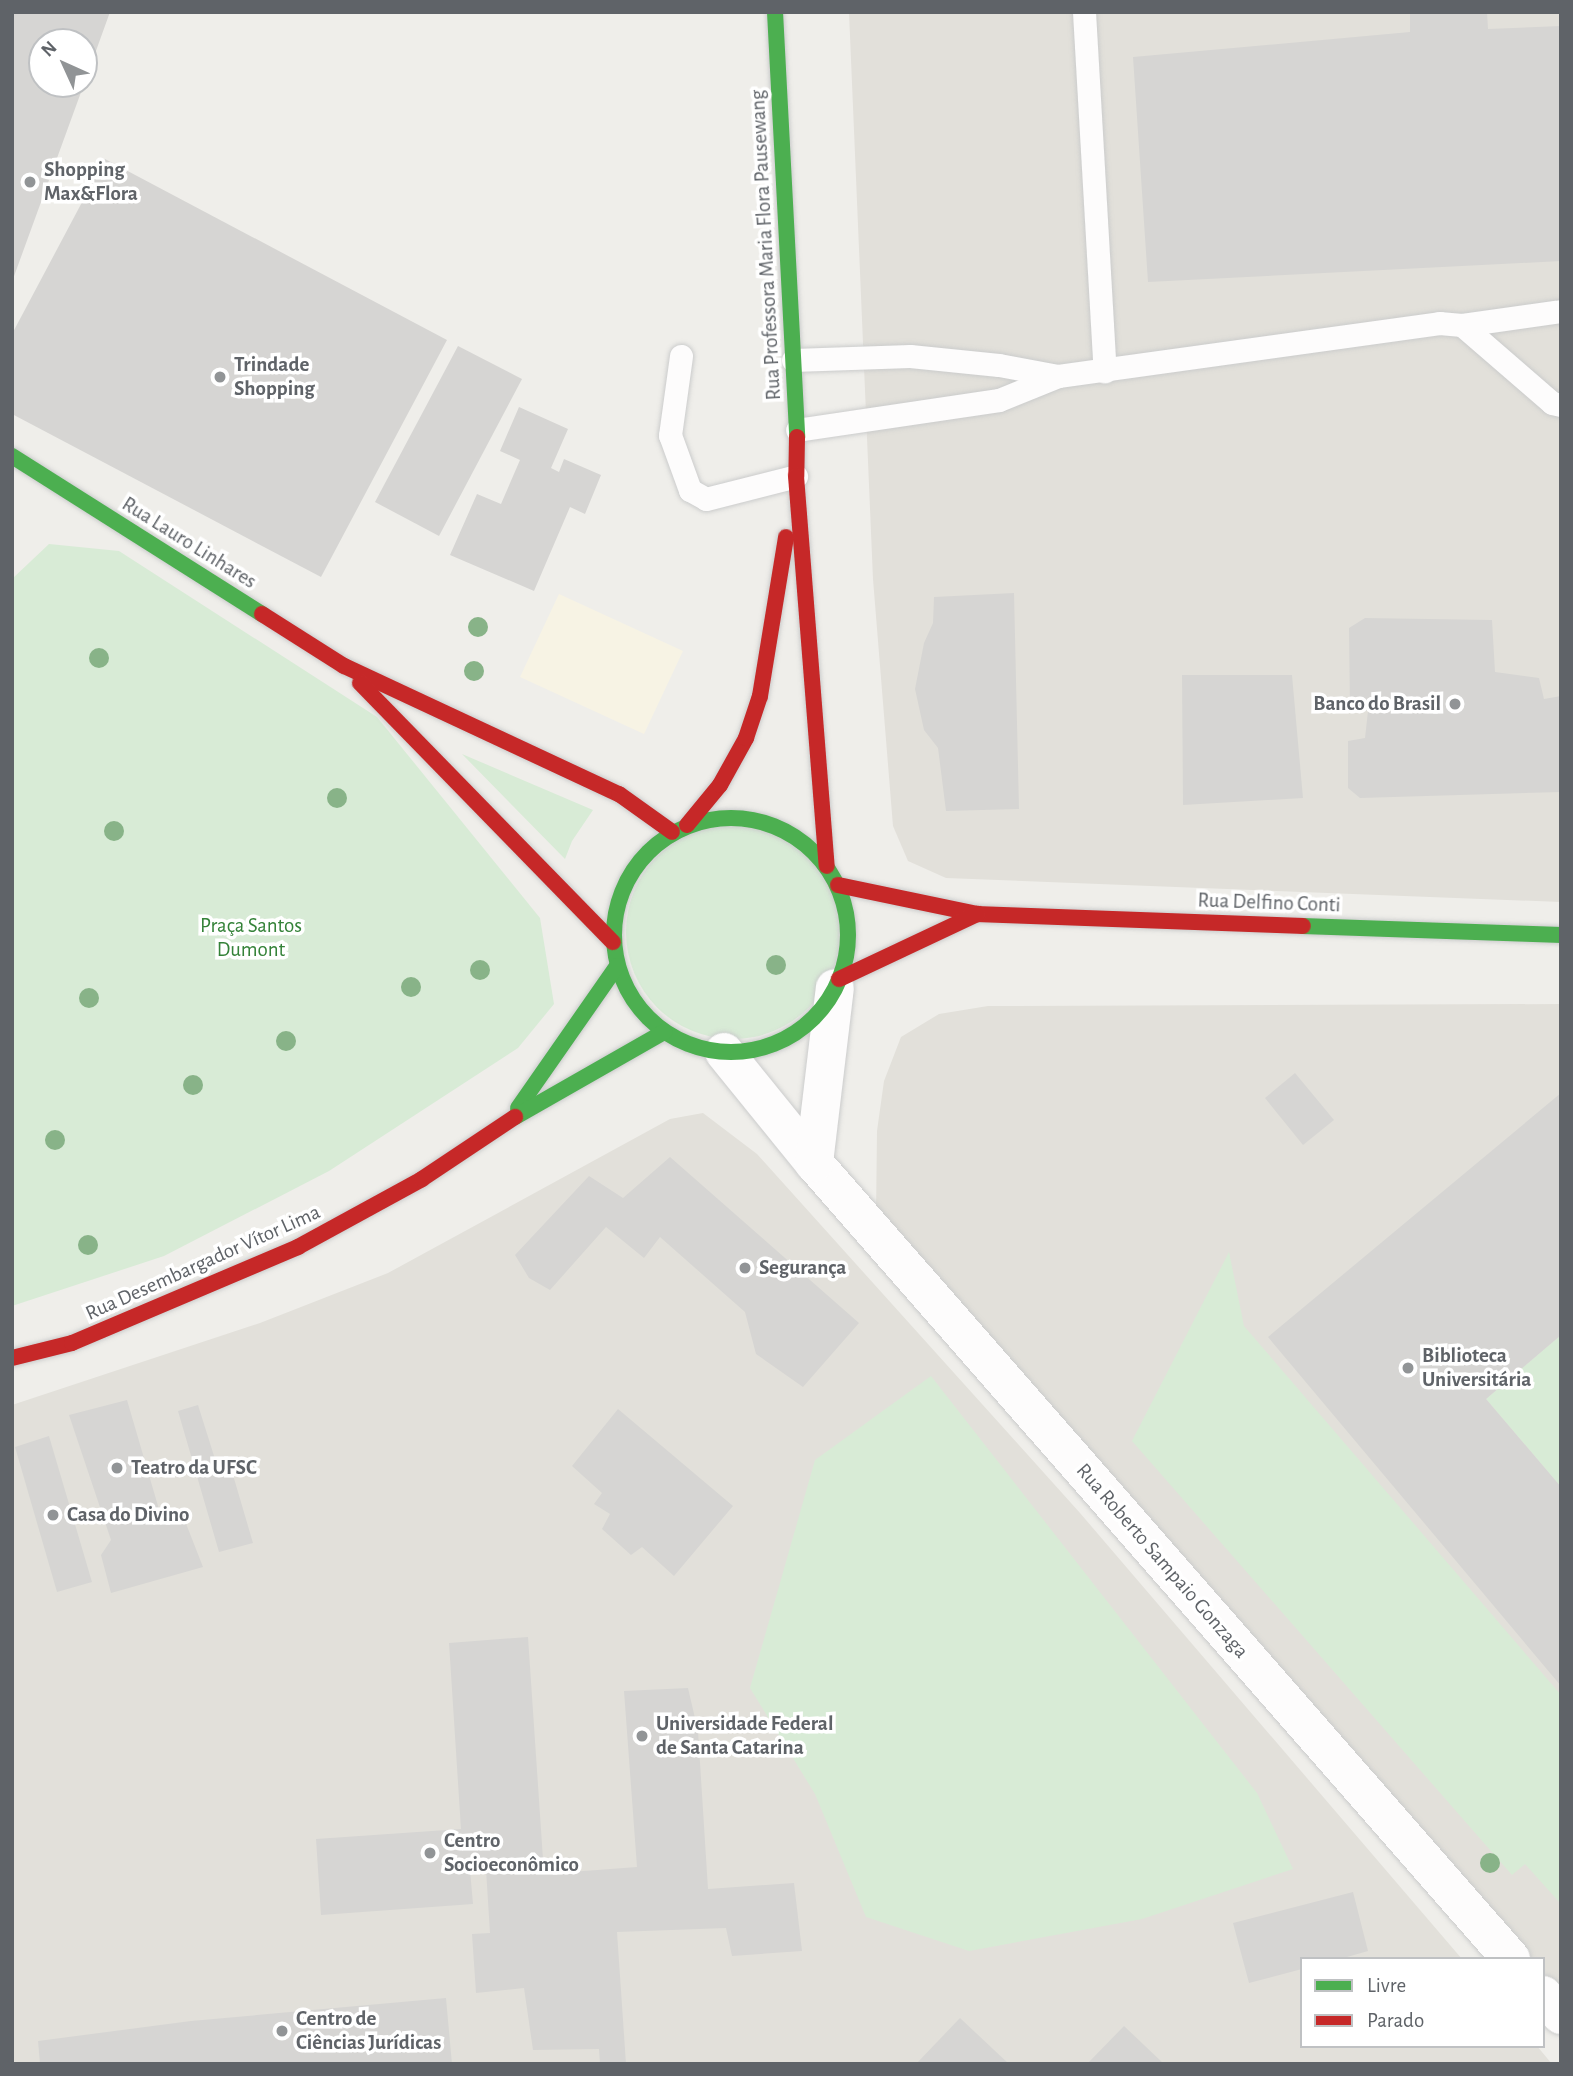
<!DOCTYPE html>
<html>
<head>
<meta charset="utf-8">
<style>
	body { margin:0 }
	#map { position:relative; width:1573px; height:2076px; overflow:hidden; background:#efeeea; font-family:"Alegreya Sans",sans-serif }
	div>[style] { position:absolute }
	.commercial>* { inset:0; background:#f7f3e4 }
	.education>* { inset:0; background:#e2e0da }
	.green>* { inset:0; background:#d8ebd6 }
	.round { border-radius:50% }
	.building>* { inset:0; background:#d6d5d3 }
	.roads { filter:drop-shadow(0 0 2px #cbcccc) drop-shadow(0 0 2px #cbcccc) }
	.lane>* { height:23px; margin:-11.5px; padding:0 11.5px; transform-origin:11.5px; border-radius:11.5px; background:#fdfcfc }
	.street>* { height:38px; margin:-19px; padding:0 19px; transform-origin:19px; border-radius:19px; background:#fdfcfc }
	.fast>* { height:16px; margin:-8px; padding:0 8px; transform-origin:8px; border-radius:8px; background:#4caf50 }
	.fast>.ring { margin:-8px; padding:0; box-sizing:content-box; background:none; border:16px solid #4caf50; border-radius:50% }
	.jam>* { height:16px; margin:-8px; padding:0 8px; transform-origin:8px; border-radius:8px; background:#c62828 }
	.trees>* { width:20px; height:20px; margin:-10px; border-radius:50%; background:#88b388 }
	.dots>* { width:19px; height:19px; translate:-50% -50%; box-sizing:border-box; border:4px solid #fff; border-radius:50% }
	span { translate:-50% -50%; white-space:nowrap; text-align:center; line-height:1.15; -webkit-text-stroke:7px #fff; paint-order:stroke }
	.poi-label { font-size:21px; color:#5f6368; font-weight:700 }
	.left { translate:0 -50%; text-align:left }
	.right { translate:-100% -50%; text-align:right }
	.street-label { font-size:21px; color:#5f6368 }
	.park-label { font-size:21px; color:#348238 }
	.frame { position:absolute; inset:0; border:14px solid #5f6368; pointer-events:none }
	.legend { position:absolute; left:1300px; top:1957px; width:245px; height:91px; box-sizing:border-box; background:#fff; border:2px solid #bfc1c3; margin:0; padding:9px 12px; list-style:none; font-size:21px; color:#5f6368 }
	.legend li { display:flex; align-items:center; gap:14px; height:35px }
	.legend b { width:35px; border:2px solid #bfc1c3 }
	.north { position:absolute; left:28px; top:28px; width:70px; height:70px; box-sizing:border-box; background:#fff; border:2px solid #bfc1c3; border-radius:50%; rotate:315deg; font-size:19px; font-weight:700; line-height:28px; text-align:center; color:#5f6368 }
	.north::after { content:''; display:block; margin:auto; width:24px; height:32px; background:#919496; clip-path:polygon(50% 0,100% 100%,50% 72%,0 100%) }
</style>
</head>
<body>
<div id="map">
	<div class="commercial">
		<i style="clip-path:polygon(559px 594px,683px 651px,644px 734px,520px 677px)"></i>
	</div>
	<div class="education">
		<i style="clip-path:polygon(849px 12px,1561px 12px,1561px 902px,946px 878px,908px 861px,893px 826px,873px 579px)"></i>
		<i style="clip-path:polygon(1561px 1004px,1561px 1998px,1543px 1978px,1543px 1959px,1527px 1959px,876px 1216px,877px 1131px,884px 1081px,901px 1037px,939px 1014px,988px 1006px)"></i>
		<i style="clip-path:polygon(703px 1113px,757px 1154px,1080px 1513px,1462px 1959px,1302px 1959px,1302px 2046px,1537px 2046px,1552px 2064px,12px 2064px,12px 1405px,260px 1323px,388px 1273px,670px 1119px)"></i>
	</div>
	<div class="green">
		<i style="clip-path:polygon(49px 544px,119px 551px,377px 717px,540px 918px,554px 1004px,518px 1048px,329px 1171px,164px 1256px,12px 1306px,12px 579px)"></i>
		<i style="clip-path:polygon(462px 754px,593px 810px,572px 841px,565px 859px)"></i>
		<i class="round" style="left:626px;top:825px;width:214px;height:214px"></i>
		<i style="clip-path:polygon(1229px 1252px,1244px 1326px,1561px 1695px,1561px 1904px,1525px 1864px,1512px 1875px,1132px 1441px)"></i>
		<i style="clip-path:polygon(1561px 1335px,1561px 1487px,1486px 1399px)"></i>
		<i style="clip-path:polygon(931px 1376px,1257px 1793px,1293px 1869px,1142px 1919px,969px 1951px,866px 1917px,815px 1794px,750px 1688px,815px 1460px)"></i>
	</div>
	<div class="building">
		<i style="clip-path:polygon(12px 12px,110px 12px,84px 84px,84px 42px,42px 42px,42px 84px,84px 84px,13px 279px)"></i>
		<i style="clip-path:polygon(1410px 12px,1487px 12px,1488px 29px,1561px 26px,1561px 261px,1148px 282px,1133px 57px,1410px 32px)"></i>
		<i style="clip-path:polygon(105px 159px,447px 340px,321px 577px,12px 414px,12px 334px)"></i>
		<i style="clip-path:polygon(458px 346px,522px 379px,439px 536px,375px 502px)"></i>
		<i style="clip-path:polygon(519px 407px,568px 429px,551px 468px,559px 472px,564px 459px,601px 475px,585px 514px,570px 507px,534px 591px,450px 555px,477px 494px,501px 504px,520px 460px,500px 451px)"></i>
		<i style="clip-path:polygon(1014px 593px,1019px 809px,946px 811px,938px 748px,924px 730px,915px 689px,924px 643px,933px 623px,934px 597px)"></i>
		<i style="clip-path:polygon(1365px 618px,1492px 620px,1495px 672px,1539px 678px,1544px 699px,1561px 696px,1561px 792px,1360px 798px,1348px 788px,1348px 741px,1365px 738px,1368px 711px,1350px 710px,1349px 628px)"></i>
		<i style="clip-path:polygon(1182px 675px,1292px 675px,1303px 798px,1183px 805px)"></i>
		<i style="clip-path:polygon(1295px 1073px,1334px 1120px,1303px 1145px,1265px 1098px)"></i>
		<i style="clip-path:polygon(1561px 1093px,1561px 1335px,1486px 1399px,1561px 1487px,1561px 1686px,1268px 1337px)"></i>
		<i style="clip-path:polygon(670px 1157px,859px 1323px,803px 1387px,756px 1354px,745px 1312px,660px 1237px,644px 1258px,606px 1227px,550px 1290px,529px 1278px,515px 1255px,589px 1176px,623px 1198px)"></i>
		<i style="clip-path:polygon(127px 1400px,163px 1523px,185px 1521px,203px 1567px,111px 1593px,101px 1555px,111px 1540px,69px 1415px)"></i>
		<i style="clip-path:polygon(198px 1405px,220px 1475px,233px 1475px,253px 1543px,219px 1552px,178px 1411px)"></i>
		<i style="clip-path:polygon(618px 1409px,733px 1506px,674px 1576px,642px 1547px,631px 1555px,602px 1529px,610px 1514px,594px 1504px,602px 1493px,572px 1466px)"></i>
		<i style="clip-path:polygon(49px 1436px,92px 1582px,57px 1592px,15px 1447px)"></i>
		<i style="clip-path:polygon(528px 1637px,544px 1874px,637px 1867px,624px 1691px,688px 1688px,698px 1731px,708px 1889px,794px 1883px,802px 1951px,732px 1956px,726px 1928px,617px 1932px,626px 2064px,600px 2064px,599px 2049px,533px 2050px,524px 1988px,476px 1993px,472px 1934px,490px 1933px,486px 1869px,470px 1870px,473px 1904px,321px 1915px,316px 1839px,461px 1829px,449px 1643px)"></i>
		<i style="clip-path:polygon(1353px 1892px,1368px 1951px,1340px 1959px,1302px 1959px,1302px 1969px,1249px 1983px,1233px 1923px)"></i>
		<i style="clip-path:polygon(446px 1998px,452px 2064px,40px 2064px,38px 2041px,191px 2021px)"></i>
		<i style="clip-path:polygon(960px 2018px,1009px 2064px,916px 2064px)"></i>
		<i style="clip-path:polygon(1124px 2026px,1164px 2064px,1087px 2064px)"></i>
	</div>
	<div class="roads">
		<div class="lane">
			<i style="left:1084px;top:12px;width:360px;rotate:86.7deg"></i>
			<i style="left:1462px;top:325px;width:119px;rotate:40.9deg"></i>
			<i style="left:1552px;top:403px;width:9px;rotate:13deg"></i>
			<i style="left:681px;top:356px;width:80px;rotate:97.9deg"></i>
			<i style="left:670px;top:435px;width:59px;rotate:70deg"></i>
			<i style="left:690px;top:490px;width:18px;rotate:29deg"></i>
			<i style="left:706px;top:499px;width:93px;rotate:-14.3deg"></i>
			<i style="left:793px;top:360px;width:117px;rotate:-2deg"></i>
			<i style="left:910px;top:356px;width:89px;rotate:5.8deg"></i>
			<i style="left:999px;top:365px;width:60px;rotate:10.6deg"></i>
			<i style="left:1058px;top:376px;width:64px;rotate:157.9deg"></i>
			<i style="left:999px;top:400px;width:204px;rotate:171.6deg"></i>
			<i style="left:1058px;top:376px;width:385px;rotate:-7.9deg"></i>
			<i style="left:1439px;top:323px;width:23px;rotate:5deg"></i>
			<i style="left:1462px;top:325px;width:100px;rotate:-8deg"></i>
		</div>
		<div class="street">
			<i style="left:724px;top:1052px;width:143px;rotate:51deg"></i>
			<i style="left:814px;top:1163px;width:1058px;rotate:48.79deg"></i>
			<i style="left:814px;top:1163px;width:176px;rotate:-83.2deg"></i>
			<i style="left:1543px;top:1995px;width:27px;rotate:48deg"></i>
		</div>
		<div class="fast">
			<i style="left:775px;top:12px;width:426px;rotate:87deg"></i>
			<i style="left:12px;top:456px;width:296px;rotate:32.3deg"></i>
			<i class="ring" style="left:614px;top:818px;width:218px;height:218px"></i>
			<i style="left:1303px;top:926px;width:258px;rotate:2deg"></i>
			<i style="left:518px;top:1108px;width:173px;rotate:-55.1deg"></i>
			<i style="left:515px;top:1117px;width:172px;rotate:-29.7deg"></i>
		</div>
		<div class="jam">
			<i style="left:797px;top:437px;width:39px;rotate:91deg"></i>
			<i style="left:796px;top:476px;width:391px;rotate:85.5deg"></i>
			<i style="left:262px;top:614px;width:97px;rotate:32.4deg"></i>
			<i style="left:344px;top:666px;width:303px;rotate:25deg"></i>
			<i style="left:619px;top:794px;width:65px;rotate:35.6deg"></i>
			<i style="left:360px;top:683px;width:362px;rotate:45.7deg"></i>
			<i style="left:687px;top:825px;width:52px;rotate:-50.5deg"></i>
			<i style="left:720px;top:785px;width:54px;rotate:-61deg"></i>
			<i style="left:746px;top:738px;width:44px;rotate:-71.6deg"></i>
			<i style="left:760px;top:696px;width:161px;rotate:-80.7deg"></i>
			<i style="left:838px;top:885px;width:142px;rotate:11.8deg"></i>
			<i style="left:977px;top:914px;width:326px;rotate:2.1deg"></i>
			<i style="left:839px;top:979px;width:153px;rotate:-25.2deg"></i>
			<i style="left:12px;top:1358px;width:62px;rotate:-14deg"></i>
			<i style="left:72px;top:1343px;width:246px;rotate:-23deg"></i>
			<i style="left:298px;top:1247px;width:141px;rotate:-28.7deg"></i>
			<i style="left:422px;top:1179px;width:112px;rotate:-33.7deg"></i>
		</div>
	</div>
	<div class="trees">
		<i style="left:478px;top:627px"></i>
		<i style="left:99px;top:658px"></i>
		<i style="left:474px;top:671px"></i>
		<i style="left:337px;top:798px"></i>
		<i style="left:114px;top:831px"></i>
		<i style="left:776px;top:965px"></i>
		<i style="left:480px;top:970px"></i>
		<i style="left:411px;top:987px"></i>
		<i style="left:89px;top:998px"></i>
		<i style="left:286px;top:1041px"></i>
		<i style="left:193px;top:1085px"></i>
		<i style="left:55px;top:1140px"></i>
		<i style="left:88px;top:1245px"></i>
		<i style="left:1490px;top:1863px"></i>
	</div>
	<div class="dots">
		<i style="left:30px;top:182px;background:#919496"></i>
		<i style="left:220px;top:377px;background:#919496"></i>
		<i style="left:1455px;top:704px;background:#919496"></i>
		<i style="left:745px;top:1268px;background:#919496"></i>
		<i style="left:1408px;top:1368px;background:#919496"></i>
		<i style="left:117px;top:1468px;background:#919496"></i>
		<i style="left:53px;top:1515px;background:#919496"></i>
		<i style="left:642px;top:1736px;background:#919496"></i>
		<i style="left:430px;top:1853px;background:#919496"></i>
		<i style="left:282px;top:2031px;background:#919496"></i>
	</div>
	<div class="poi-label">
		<span class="left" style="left:44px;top:182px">Shopping<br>Max&amp;Flora</span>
		<span class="left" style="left:234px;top:377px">Trindade<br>Shopping</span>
		<span class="right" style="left:1441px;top:704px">Banco do Brasil</span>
		<span class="left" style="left:759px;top:1268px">Segurança</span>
		<span class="left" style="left:1422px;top:1368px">Biblioteca<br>Universitária</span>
		<span class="left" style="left:131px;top:1468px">Teatro da UFSC</span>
		<span class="left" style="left:67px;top:1515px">Casa do Divino</span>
		<span class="left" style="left:656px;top:1736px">Universidade Federal<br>de Santa Catarina</span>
		<span class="left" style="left:444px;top:1853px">Centro<br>Socioeconômico</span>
		<span class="left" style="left:296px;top:2031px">Centro de<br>Ciências Jurídicas</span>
	</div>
	<div class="street-label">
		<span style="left:766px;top:245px;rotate:-93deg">Rua Professora Maria Flora Pausewang</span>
		<span style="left:189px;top:543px;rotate:32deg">Rua Lauro Linhares</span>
		<span style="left:1269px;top:903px;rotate:2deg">Rua Delfino Conti</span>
		<span style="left:203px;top:1263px;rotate:-24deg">Rua Desembargador Vítor Lima</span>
		<span style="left:1162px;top:1561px;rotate:49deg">Rua Roberto Sampaio Gonzaga</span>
	</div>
	<div class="park-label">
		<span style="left:251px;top:938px">Praça Santos<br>Dumont</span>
	</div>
	<div class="frame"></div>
	<ul class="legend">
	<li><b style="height:9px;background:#4caf50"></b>Livre</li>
	<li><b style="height:9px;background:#c62828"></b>Parado</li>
	</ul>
	<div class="north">N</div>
</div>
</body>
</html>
